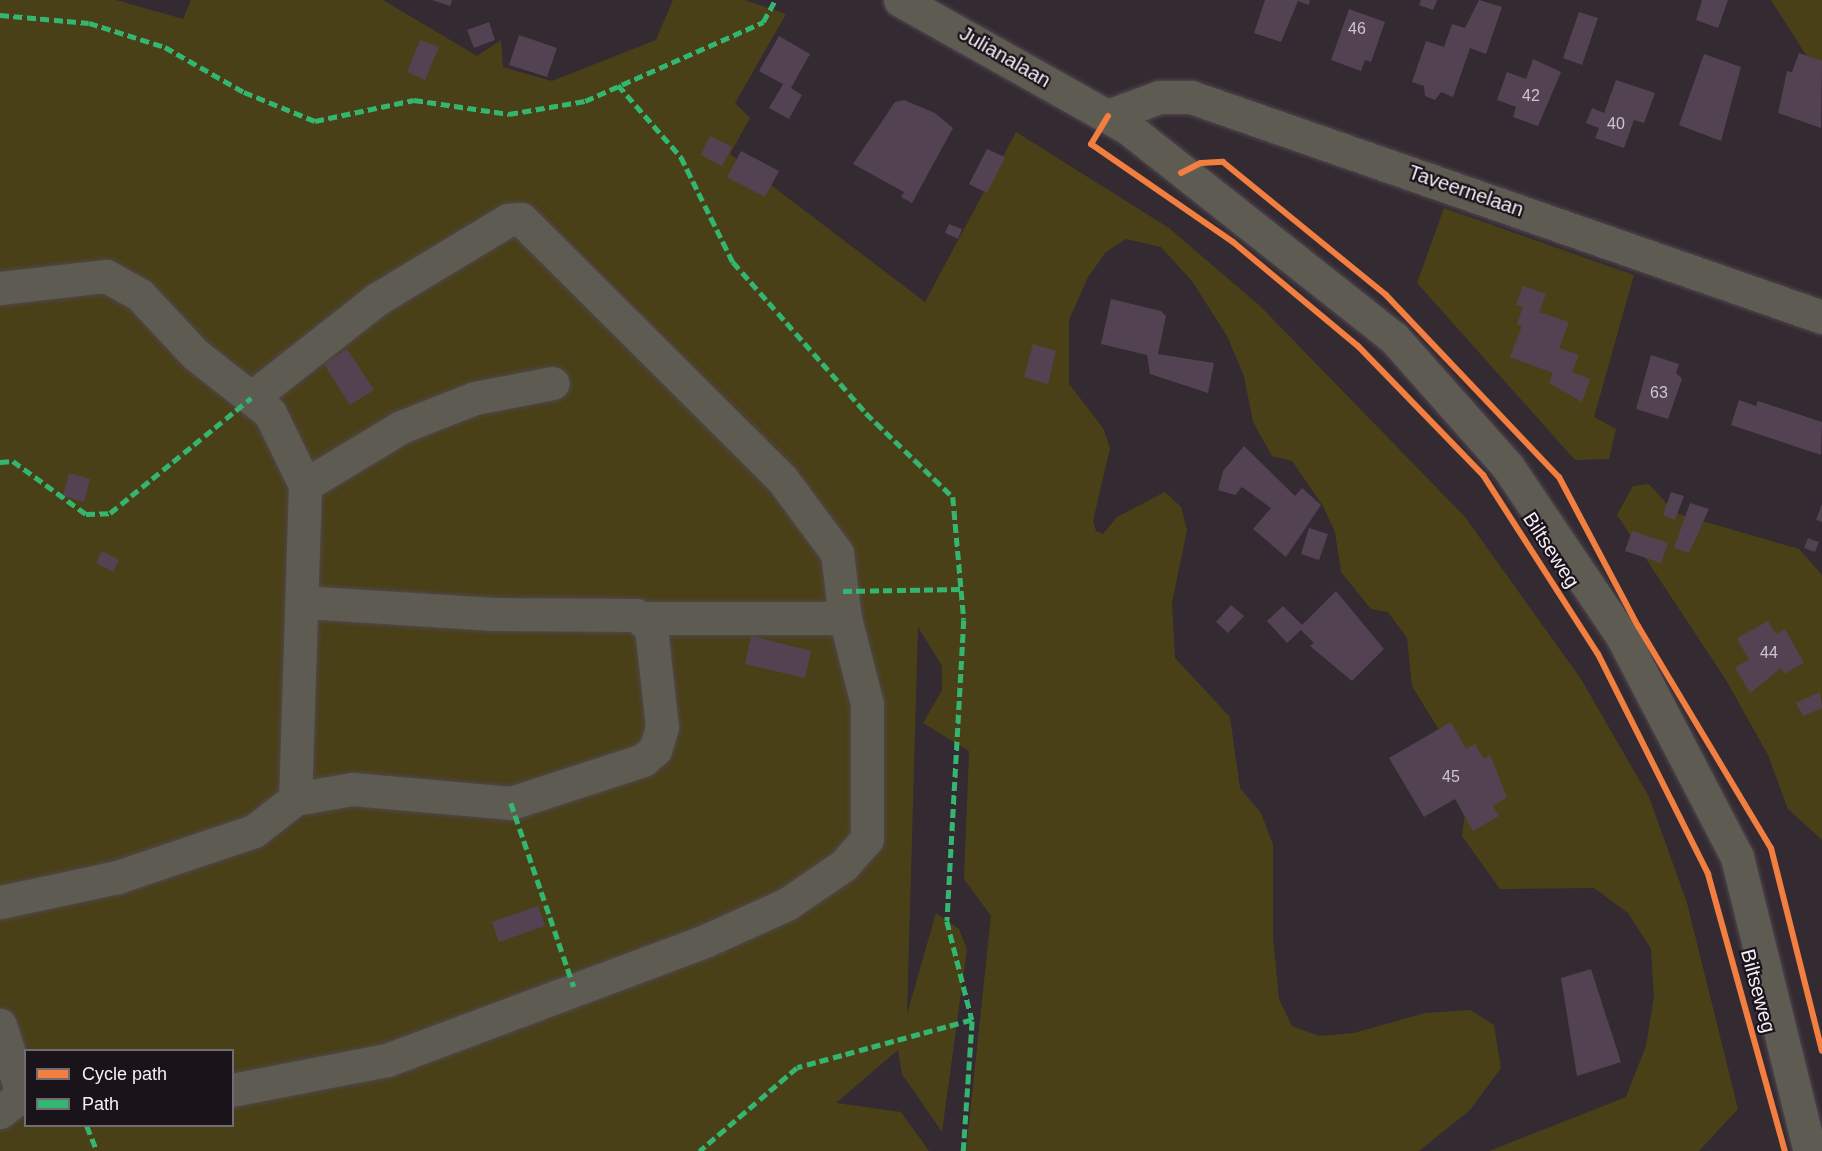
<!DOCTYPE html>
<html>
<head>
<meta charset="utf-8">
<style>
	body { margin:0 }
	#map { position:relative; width:1822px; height:1151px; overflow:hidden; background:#342a32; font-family:Arial,sans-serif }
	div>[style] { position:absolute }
	.green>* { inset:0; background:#4a4017 }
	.building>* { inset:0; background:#534352 }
	.roads { filter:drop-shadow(0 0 2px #4f464d) drop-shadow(0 0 2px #4f464d) }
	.minor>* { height:33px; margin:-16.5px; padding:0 16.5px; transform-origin:16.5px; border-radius:16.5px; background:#5e5b53 }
	.quiet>* { height:4.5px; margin-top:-2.25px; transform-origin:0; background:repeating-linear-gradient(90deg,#33b770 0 9px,transparent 0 13.5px) }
	.cycleway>* { height:6px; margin:-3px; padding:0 3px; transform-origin:3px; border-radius:3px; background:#f27e40 }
	span { translate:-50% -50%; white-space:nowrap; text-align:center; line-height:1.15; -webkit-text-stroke:4.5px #1a1319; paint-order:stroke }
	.number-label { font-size:16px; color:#cfc3ce }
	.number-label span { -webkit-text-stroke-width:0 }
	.street-label { font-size:20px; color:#f8eef7 }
	.legend { position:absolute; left:24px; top:1049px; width:210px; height:78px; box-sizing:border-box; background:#1a1319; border:2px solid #736b72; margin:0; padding:8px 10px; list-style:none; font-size:18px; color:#f8eef7 }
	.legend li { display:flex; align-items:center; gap:12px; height:30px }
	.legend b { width:30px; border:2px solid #736b72 }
</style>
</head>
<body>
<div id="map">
	<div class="green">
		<i style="clip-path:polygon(evenodd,0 0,116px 0,183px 19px,191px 0,383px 0,477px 56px,501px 40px,503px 67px,552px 81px,656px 40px,673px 0,745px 0,786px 14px,735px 103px,750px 118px,730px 154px,925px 302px,1016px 132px,1169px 228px,1260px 306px,1465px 517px,1581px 679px,1649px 797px,1687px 903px,1738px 1109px,1699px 1151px,1489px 1151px,1626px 1097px,1646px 1046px,1654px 997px,1651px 949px,1628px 913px,1594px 888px,1500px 889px,1462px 836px,1466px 805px,1455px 756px,1412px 686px,1407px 638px,1388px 612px,1371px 609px,1341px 572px,1335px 532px,1323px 506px,1292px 461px,1272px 456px,1253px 422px,1244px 376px,1227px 336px,1192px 281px,1161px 247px,1126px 239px,1106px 252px,1088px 277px,1069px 320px,1069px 384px,1103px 428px,1110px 448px,1093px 521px,1096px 531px,1103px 534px,1117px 517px,1165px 492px,1181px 507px,1187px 530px,1172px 603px,1175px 658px,1230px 717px,1240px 788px,1261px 813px,1273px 845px,1273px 938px,1279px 999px,1292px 1026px,1319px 1036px,1354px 1033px,1425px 1013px,1470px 1010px,1494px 1025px,1501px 1068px,1470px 1110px,1419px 1151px,966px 1151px,991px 916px,964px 879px,969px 751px,923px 723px,942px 690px,942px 666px,918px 627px,907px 1014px,936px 913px,959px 929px,967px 949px,942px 1132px,902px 1074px,898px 1050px,836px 1103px,901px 1112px,929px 1151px,0 1151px,0 0,26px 1050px,232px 1050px,232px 1126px,26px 1126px,26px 1050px)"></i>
		<i style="clip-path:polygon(1771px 0,1822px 0,1822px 65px,1812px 64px)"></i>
		<i style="clip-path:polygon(1444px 208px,1634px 275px,1594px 417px,1616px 429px,1609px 459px,1575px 460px,1417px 283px)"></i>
		<i style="clip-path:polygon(1649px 484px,1675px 513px,1799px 549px,1822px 575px,1822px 840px,1788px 809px,1768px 755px,1726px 680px,1617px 515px,1633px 486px)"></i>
	</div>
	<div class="building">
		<i style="clip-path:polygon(432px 0,452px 0,450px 6px)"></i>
		<i style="clip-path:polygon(1265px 0,1310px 0,1309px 5px,1298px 1px,1281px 42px,1254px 33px)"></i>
		<i style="clip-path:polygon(1421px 0,1437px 0,1433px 10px,1419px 5px)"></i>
		<i style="clip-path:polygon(1479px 0,1502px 7px,1486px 54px,1470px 48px,1453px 97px,1441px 92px,1435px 100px,1425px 96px,1424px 86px,1412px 82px,1426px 41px,1444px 47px,1452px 24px,1465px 28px)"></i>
		<i style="clip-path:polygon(1702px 0,1728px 0,1718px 28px,1696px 20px)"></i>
		<i style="clip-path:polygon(1349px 9px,1385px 22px,1371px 62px,1365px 60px,1361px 71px,1331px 60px)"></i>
		<i style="clip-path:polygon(1579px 12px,1598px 18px,1582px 65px,1563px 58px)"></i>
		<i style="clip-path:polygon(489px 22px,495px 40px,474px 48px,467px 30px)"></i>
		<i style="clip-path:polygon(519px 35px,557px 48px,547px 77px,509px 65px)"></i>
		<i style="clip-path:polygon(779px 36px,810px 54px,791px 88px,802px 95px,789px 119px,769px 108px,783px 84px,759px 71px)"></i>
		<i style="clip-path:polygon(420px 40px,439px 47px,425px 80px,407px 72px)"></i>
		<i style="clip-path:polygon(1799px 53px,1822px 61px,1821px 128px,1778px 113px,1787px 71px,1792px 72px)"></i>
		<i style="clip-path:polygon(1704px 54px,1741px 67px,1721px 141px,1679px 125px)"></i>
		<i style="clip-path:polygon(1533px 59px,1561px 72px,1538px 126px,1513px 117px,1516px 107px,1497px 100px,1507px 72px,1526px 79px)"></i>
		<i style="clip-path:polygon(1616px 80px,1655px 93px,1644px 123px,1634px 120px,1624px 148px,1595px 138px,1599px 128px,1586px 123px,1592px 108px,1604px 113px)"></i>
		<i style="clip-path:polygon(904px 100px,935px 113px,953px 128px,912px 203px,901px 197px,904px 192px,853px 164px,895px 102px)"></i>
		<i style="clip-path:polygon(710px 136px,732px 147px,722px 166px,701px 155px)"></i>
		<i style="clip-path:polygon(987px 149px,1005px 157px,987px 193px,969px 184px)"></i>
		<i style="clip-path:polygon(741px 151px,779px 171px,765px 197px,727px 177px)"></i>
		<i style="clip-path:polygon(949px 224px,962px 229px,958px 239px,945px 233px)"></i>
		<i style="clip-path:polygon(1523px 286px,1546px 294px,1539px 312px,1569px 322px,1559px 348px,1579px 355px,1572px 372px,1590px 379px,1582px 402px,1549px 383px,1553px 373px,1510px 357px,1522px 326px,1517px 324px,1523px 307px,1516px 305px)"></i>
		<i style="clip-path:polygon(1111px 299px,1161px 311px,1166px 316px,1158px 354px,1214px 363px,1208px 393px,1150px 374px,1147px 355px,1101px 344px)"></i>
		<i style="clip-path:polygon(1033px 344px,1056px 351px,1048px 384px,1024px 377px)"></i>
		<i style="clip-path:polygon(347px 349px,374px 390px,350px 405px,324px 364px)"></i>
		<i style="clip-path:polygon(1651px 355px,1679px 364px,1676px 373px,1682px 379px,1668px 419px,1636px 409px)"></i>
		<i style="clip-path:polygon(1739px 400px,1756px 406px,1758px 401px,1822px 422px,1821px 455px,1731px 425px)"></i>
		<i style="clip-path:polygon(1244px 446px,1295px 496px,1302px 488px,1321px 505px,1286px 557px,1253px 529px,1271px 508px,1242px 487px,1235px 495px,1218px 490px,1223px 471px)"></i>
		<i style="clip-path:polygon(69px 473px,90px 479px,84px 502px,63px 496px)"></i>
		<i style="clip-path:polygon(1671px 492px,1684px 496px,1675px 520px,1663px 515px)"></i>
		<i style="clip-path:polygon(1690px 503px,1709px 509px,1689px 553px,1674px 548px)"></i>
		<i style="clip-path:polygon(1822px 504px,1822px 522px,1816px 520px)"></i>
		<i style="clip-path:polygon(1309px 528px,1328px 534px,1319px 560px,1301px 554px)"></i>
		<i style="clip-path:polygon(1632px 531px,1668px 543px,1661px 563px,1625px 551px)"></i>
		<i style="clip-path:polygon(1808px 538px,1819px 542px,1815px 552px,1804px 548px)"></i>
		<i style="clip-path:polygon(102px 551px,119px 560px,113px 572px,96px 563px)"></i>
		<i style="clip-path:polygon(1336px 591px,1384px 649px,1352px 681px,1310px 646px,1314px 643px,1301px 630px,1287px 643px,1267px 621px,1283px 606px,1302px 625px)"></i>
		<i style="clip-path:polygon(1231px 605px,1244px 616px,1228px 633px,1216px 622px)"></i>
		<i style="clip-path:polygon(1768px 621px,1776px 634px,1785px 629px,1804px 663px,1784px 674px,1781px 668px,1750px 693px,1735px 667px,1749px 660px,1737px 638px)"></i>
		<i style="clip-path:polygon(751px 636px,811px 651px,805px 678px,745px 664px)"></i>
		<i style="clip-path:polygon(1820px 692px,1822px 708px,1803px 716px,1796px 703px)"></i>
		<i style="clip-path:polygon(1451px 722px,1466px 749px,1475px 744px,1484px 759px,1490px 755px,1507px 797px,1493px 806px,1499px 816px,1473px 831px,1455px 799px,1424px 817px,1389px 758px)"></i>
		<i style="clip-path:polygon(538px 906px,545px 926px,499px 942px,492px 922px)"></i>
		<i style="clip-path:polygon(1591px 969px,1621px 1062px,1577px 1076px,1561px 978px)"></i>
	</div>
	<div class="roads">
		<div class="minor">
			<i style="left:900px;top:0;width:261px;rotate:29.3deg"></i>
			<i style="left:1128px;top:128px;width:339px;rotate:38.3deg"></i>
			<i style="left:1394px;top:338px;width:172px;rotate:48.5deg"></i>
			<i style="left:1508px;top:467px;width:204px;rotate:56deg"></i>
			<i style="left:1622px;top:636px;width:249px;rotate:62.5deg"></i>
			<i style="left:1737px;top:857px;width:303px;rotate:76.1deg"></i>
			<i style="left:1108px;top:116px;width:54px;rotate:-20.4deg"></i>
			<i style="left:1159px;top:97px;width:32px"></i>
			<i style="left:1191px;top:97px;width:668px;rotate:19.22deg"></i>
			<i style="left:0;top:288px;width:107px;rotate:-6.5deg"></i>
			<i style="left:106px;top:276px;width:39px;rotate:29deg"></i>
			<i style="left:140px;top:295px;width:81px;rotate:47deg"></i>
			<i style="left:195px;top:354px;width:95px;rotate:38.2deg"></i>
			<i style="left:270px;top:413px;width:80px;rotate:64.1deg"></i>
			<i style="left:305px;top:485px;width:314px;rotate:91.8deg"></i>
			<i style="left:295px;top:799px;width:52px;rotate:142deg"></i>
			<i style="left:254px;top:831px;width:145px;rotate:161.4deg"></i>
			<i style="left:117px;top:877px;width:120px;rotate:167.9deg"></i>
			<i style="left:305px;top:485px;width:112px;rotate:-31.1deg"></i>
			<i style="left:401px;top:427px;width:79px;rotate:-21.4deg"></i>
			<i style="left:475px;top:398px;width:79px;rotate:-10.9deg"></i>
			<i style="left:642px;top:618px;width:203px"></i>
			<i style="left:295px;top:799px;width:58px;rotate:-10deg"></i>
			<i style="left:352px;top:789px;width:160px;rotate:5deg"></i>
			<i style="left:511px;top:803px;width:139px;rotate:-18deg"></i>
			<i style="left:643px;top:760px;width:16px;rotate:-40deg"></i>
			<i style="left:655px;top:750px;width:24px;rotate:-73deg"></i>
			<i style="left:662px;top:727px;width:100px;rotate:-96.3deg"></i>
			<i style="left:651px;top:628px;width:20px;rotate:-139deg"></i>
			<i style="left:636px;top:615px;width:142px;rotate:-179.6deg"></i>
			<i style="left:494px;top:614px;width:193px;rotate:-176.4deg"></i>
			<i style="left:0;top:1025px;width:69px;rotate:72.3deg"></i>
			<i style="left:232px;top:1090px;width:158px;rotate:-11deg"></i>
			<i style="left:387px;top:1060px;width:340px;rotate:-20.5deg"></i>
			<i style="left:705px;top:941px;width:90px;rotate:-24.3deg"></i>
			<i style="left:787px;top:904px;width:69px;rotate:-34.4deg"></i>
			<i style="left:844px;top:865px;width:35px;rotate:-49deg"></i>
			<i style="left:867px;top:839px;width:135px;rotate:-90deg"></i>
			<i style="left:867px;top:704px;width:89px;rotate:-104.3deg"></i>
			<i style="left:845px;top:618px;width:65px;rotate:-97deg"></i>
			<i style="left:837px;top:553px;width:92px;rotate:-126.6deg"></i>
			<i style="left:782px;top:479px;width:368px;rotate:-135.1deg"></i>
			<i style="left:521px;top:219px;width:13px;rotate:176deg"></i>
			<i style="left:508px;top:220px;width:153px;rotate:148.9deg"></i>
			<i style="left:377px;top:299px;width:160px;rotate:141.8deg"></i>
			<i style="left:0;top:1112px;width:33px;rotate:-38deg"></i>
		</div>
	</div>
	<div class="quiet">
		<i style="left:0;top:15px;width:89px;rotate:5.1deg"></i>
		<i style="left:89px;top:23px;width:80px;rotate:17.5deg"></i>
		<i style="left:165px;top:47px;width:91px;rotate:29.7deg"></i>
		<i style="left:244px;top:92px;width:77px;rotate:22.2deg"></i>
		<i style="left:315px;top:121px;width:101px;rotate:-12deg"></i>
		<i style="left:414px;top:100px;width:96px;rotate:8.4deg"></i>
		<i style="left:509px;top:114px;width:77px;rotate:-9.7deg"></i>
		<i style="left:585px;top:101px;width:195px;rotate:-23.9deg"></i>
		<i style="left:763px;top:22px;width:25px;rotate:-61deg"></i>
		<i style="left:618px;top:85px;width:96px;rotate:48.8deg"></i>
		<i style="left:681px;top:157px;width:117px;rotate:63.7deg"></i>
		<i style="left:733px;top:262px;width:201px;rotate:48.6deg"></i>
		<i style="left:866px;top:413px;width:121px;rotate:44deg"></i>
		<i style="left:953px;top:497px;width:123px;rotate:84.9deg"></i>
		<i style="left:964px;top:620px;width:301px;rotate:93.2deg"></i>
		<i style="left:947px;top:921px;width:102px;rotate:75.8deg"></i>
		<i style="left:972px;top:1020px;width:181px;rotate:164.7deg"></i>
		<i style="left:797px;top:1068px;width:128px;rotate:139.4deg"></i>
		<i style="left:0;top:462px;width:13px;rotate:-4deg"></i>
		<i style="left:13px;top:461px;width:90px;rotate:36deg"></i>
		<i style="left:86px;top:514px;width:24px;rotate:-2deg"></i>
		<i style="left:110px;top:513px;width:182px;rotate:-39.2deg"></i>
		<i style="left:843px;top:591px;width:118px;rotate:-1deg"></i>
		<i style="left:511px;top:803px;width:194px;rotate:71.1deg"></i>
		<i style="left:87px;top:1126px;width:27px;rotate:68deg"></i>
		<i style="left:963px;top:1151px;width:131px;rotate:-86.1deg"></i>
	</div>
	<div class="cycleway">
		<i style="left:1108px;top:116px;width:33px;rotate:121deg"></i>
		<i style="left:1091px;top:144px;width:173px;rotate:34.6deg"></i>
		<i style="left:1233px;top:242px;width:163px;rotate:39.8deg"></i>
		<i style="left:1358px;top:346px;width:180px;rotate:45.9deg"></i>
		<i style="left:1483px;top:475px;width:213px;rotate:57.3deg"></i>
		<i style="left:1598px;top:654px;width:246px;rotate:63.4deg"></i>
		<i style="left:1708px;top:874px;width:288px;rotate:74.5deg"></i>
		<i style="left:1181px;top:173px;width:22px;rotate:-27deg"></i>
		<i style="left:1201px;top:163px;width:22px;rotate:-3deg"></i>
		<i style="left:1223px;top:162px;width:210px;rotate:39.2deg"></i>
		<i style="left:1386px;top:295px;width:251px;rotate:46.5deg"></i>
		<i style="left:1559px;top:477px;width:169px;rotate:62.1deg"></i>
		<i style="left:1638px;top:626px;width:259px;rotate:59.1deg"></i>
		<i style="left:1771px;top:848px;width:209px;rotate:75.9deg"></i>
	</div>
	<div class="number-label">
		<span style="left:1357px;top:29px">46</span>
		<span style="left:1531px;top:96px">42</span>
		<span style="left:1616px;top:124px">40</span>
		<span style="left:1659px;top:393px">63</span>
		<span style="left:1769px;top:653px">44</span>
		<span style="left:1451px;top:777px">45</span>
	</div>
	<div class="street-label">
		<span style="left:1005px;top:57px;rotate:30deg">Julianalaan</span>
		<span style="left:1466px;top:191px;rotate:19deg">Taveernelaan</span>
		<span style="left:1551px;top:550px;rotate:57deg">Biltseweg</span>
		<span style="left:1758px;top:991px;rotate:75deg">Biltseweg</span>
	</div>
	<ul class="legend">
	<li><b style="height:8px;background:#f27e40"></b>Cycle path</li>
	<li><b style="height:8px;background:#33b770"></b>Path</li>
	</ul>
</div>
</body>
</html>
